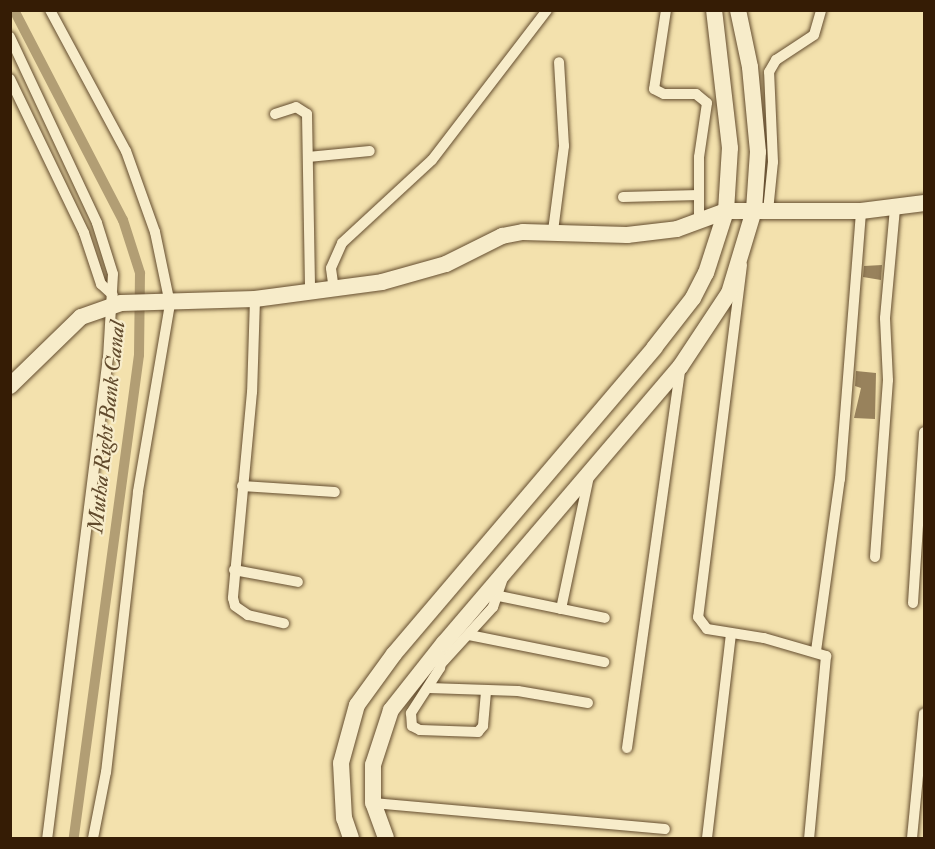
<!DOCTYPE html>
<html>
<head>
<meta charset="utf-8">
<style>
	body { margin:0 }
	#map { position:relative; width:935px; height:849px; overflow:hidden; background:#f3e1ad; font-family:"IM FELL Double Pica",serif }
	div>[style] { position:absolute }
	.canal>* { height:10px; margin:-5px; padding:0 5px; transform-origin:5px; border-radius:5px; background:#b29e74 }
	.building>* { inset:0; background:#98825c }
	.roads { filter:drop-shadow(0 0 2px #644d2f) drop-shadow(0 0 2px #644d2f) }
	.street>* { height:10px; margin:-5px; padding:0 5px; transform-origin:5px; border-radius:5px; background:#f7ecca }
	.secondary>* { height:16px; margin:-8px; padding:0 8px; transform-origin:8px; border-radius:8px; background:#f7ecca }
	span { translate:-50% -50%; white-space:nowrap; text-align:center; line-height:1.15; -webkit-text-stroke:4.5px #f7ecca; paint-order:stroke }
	.water-label { font-size:22px; color:#614a2c; font-style:italic }
	.frame { position:absolute; inset:0; border:12px solid #351c05; pointer-events:none }
</style>
</head>
<body>
<div id="map">
	<div class="canal">
		<i style="left:14px;top:10px;width:237px;rotate:62.6deg"></i>
		<i style="left:123px;top:220px;width:56px;rotate:72.2deg"></i>
		<i style="left:140px;top:273px;width:82px;rotate:90.7deg"></i>
		<i style="left:139px;top:355px;width:487px;rotate:97.7deg"></i>
	</div>
	<div class="building">
		<i style="clip-path:polygon(882px 265px,881px 280px,863px 277px,864px 266px)"></i>
		<i style="clip-path:polygon(856px 371px,876px 373px,875px 419px,854px 418px,861px 388px,855px 386px)"></i>
	</div>
	<div class="roads">
		<div class="street">
			<i style="left:50px;top:10px;width:160px;rotate:61.7deg"></i>
			<i style="left:126px;top:151px;width:86px;rotate:70.3deg"></i>
			<i style="left:155px;top:232px;width:74px;rotate:78.2deg"></i>
			<i style="left:170px;top:304px;width:191px;rotate:99.7deg"></i>
			<i style="left:138px;top:492px;width:282px;rotate:96.5deg"></i>
			<i style="left:106px;top:772px;width:67px;rotate:101.1deg"></i>
			<i style="left:666px;top:10px;width:80px;rotate:98.6deg"></i>
			<i style="left:654px;top:89px;width:11px;rotate:27deg"></i>
			<i style="left:664px;top:94px;width:32px"></i>
			<i style="left:696px;top:94px;width:14px;rotate:39deg"></i>
			<i style="left:707px;top:103px;width:55px;rotate:98.4deg"></i>
			<i style="left:699px;top:157px;width:61px;rotate:90deg"></i>
			<i style="left:10px;top:37px;width:205px;rotate:64.9deg"></i>
			<i style="left:97px;top:223px;width:53px;rotate:72.6deg"></i>
			<i style="left:113px;top:274px;width:83px;rotate:93.4deg"></i>
			<i style="left:108px;top:357px;width:485px;rotate:97.2deg"></i>
			<i style="left:10px;top:79px;width:171px;rotate:64.3deg"></i>
			<i style="left:84px;top:233px;width:54px;rotate:71.6deg"></i>
			<i style="left:101px;top:284px;width:16px;rotate:43deg"></i>
			<i style="left:275px;top:114px;width:22px;rotate:-18deg"></i>
			<i style="left:296px;top:107px;width:13px;rotate:32deg"></i>
			<i style="left:307px;top:114px;width:179px;rotate:89deg"></i>
			<i style="left:308px;top:157px;width:62px;rotate:-5.5deg"></i>
			<i style="left:623px;top:197px;width:76px;rotate:-1.5deg"></i>
			<i style="left:768px;top:211px;width:49px;rotate:-84.2deg"></i>
			<i style="left:773px;top:162px;width:90px;rotate:-92.5deg"></i>
			<i style="left:769px;top:72px;width:14px;rotate:-60deg"></i>
			<i style="left:776px;top:60px;width:45px;rotate:-33.3deg"></i>
			<i style="left:814px;top:35px;width:26px;rotate:-74deg"></i>
			<i style="left:553px;top:231px;width:86px;rotate:-82.6deg"></i>
			<i style="left:564px;top:146px;width:84px;rotate:-93.4deg"></i>
			<i style="left:742px;top:265px;width:355px;rotate:97.1deg"></i>
			<i style="left:698px;top:617px;width:15px;rotate:53deg"></i>
			<i style="left:707px;top:629px;width:58px;rotate:9deg"></i>
			<i style="left:764px;top:638px;width:65px;rotate:16.2deg"></i>
			<i style="left:826px;top:656px;width:183px;rotate:95.3deg"></i>
			<i style="left:334px;top:290px;width:22px;rotate:-98deg"></i>
			<i style="left:331px;top:268px;width:27px;rotate:-66deg"></i>
			<i style="left:342px;top:243px;width:122px;rotate:-42.7deg"></i>
			<i style="left:432px;top:160px;width:189px;rotate:-52.5deg"></i>
			<i style="left:255px;top:299px;width:93px;rotate:91.8deg"></i>
			<i style="left:252px;top:392px;width:207px;rotate:95.3deg"></i>
			<i style="left:233px;top:598px;width:8px;rotate:76deg"></i>
			<i style="left:235px;top:606px;width:16px;rotate:35deg"></i>
			<i style="left:248px;top:615px;width:37px;rotate:13deg"></i>
			<i style="left:242px;top:486px;width:93px;rotate:3.7deg"></i>
			<i style="left:875px;top:557px;width:177px;rotate:-85.8deg"></i>
			<i style="left:888px;top:380px;width:62px;rotate:-92.8deg"></i>
			<i style="left:885px;top:318px;width:109px;rotate:-84.8deg"></i>
			<i style="left:234px;top:570px;width:65px;rotate:10.6deg"></i>
			<i style="left:499px;top:596px;width:108px;rotate:11.7deg"></i>
			<i style="left:913px;top:603px;width:171px;rotate:-86.3deg"></i>
			<i style="left:561px;top:609px;width:136px;rotate:-78.1deg"></i>
			<i style="left:469px;top:635px;width:138px;rotate:11.3deg"></i>
			<i style="left:444px;top:646px;width:22px;rotate:100deg"></i>
			<i style="left:440px;top:668px;width:54px;rotate:122.8deg"></i>
			<i style="left:411px;top:713px;width:13px;rotate:86deg"></i>
			<i style="left:412px;top:726px;width:9px;rotate:27deg"></i>
			<i style="left:420px;top:730px;width:58px;rotate:2deg"></i>
			<i style="left:478px;top:732px;width:8px;rotate:-50deg"></i>
			<i style="left:483px;top:726px;width:35px;rotate:-85deg"></i>
			<i style="left:816px;top:651px;width:174px;rotate:-82.1deg"></i>
			<i style="left:840px;top:479px;width:269px;rotate:-85.5deg"></i>
			<i style="left:442px;top:663px;width:76px;rotate:-47.7deg"></i>
			<i style="left:493px;top:607px;width:31px;rotate:-71deg"></i>
			<i style="left:429px;top:688px;width:89px;rotate:1.9deg"></i>
			<i style="left:518px;top:691px;width:71px;rotate:9.7deg"></i>
			<i style="left:627px;top:748px;width:382px;rotate:-82deg"></i>
			<i style="left:373px;top:803px;width:293px;rotate:5.1deg"></i>
			<i style="left:707px;top:838px;width:206px;rotate:-83.3deg"></i>
			<i style="left:912px;top:838px;width:125px;rotate:-84.5deg"></i>
		</div>
		<div class="secondary">
			<i style="left:10px;top:386px;width:99px;rotate:-44.2deg"></i>
			<i style="left:81px;top:317px;width:42px;rotate:-19.3deg"></i>
			<i style="left:121px;top:303px;width:134px;rotate:-1.7deg"></i>
			<i style="left:255px;top:299px;width:128px;rotate:-7.6deg"></i>
			<i style="left:382px;top:282px;width:66px;rotate:-15.7deg"></i>
			<i style="left:446px;top:264px;width:63px;rotate:-26.6deg"></i>
			<i style="left:502px;top:236px;width:21px;rotate:-11deg"></i>
			<i style="left:523px;top:232px;width:104px;rotate:1.7deg"></i>
			<i style="left:627px;top:235px;width:50px;rotate:-6.8deg"></i>
			<i style="left:677px;top:229px;width:52px;rotate:-20.2deg"></i>
			<i style="left:726px;top:211px;width:135px"></i>
			<i style="left:861px;top:211px;width:64px;rotate:-7.2deg"></i>
			<i style="left:351px;top:838px;width:21px;rotate:-109deg"></i>
			<i style="left:344px;top:818px;width:55px;rotate:-93.1deg"></i>
			<i style="left:341px;top:763px;width:60px;rotate:-74.6deg"></i>
			<i style="left:357px;top:705px;width:63px;rotate:-54deg"></i>
			<i style="left:394px;top:654px;width:402px;rotate:-49.6deg"></i>
			<i style="left:654px;top:348px;width:63px;rotate:-52deg"></i>
			<i style="left:693px;top:298px;width:28px;rotate:-63deg"></i>
			<i style="left:706px;top:273px;width:65px;rotate:-72.1deg"></i>
			<i style="left:726px;top:211px;width:63px;rotate:-86.4deg"></i>
			<i style="left:730px;top:148px;width:139px;rotate:-96.6deg"></i>
			<i style="left:386px;top:838px;width:37px;rotate:-110deg"></i>
			<i style="left:373px;top:803px;width:38px;rotate:-90deg"></i>
			<i style="left:373px;top:765px;width:58px;rotate:-71.9deg"></i>
			<i style="left:391px;top:710px;width:85px;rotate:-51.7deg"></i>
			<i style="left:444px;top:643px;width:363px;rotate:-49.5deg"></i>
			<i style="left:680px;top:367px;width:89px;rotate:-56.5deg"></i>
			<i style="left:729px;top:293px;width:87px;rotate:-73.2deg"></i>
			<i style="left:754px;top:210px;width:58px;rotate:-86.1deg"></i>
			<i style="left:758px;top:152px;width:85px;rotate:-95.4deg"></i>
			<i style="left:750px;top:67px;width:58px;rotate:-101.9deg"></i>
		</div>
	</div>
	<div class="water-label">
		<span style="left:107px;top:427px;rotate:-84deg">Mutha Right Bank Canal</span>
	</div>
	<div class="frame"></div>
</div>
</body>
</html>
